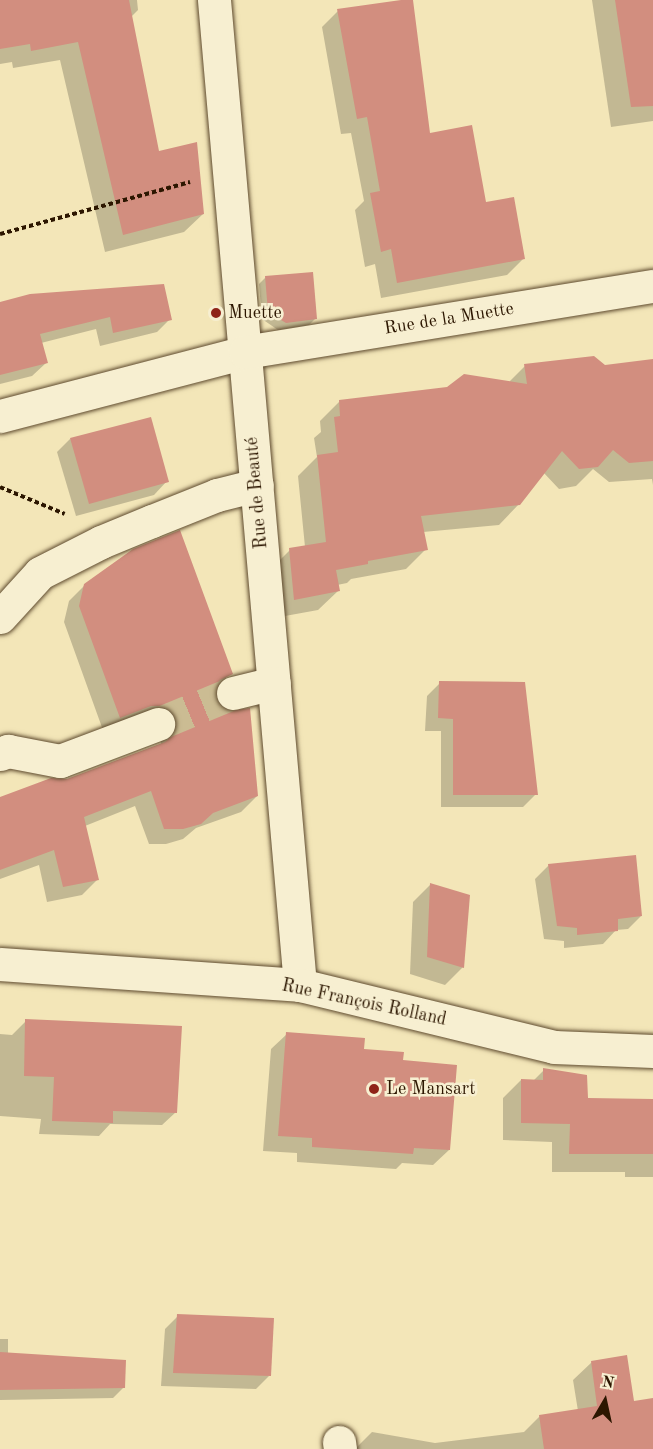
<!DOCTYPE html>
<html>
<head>
<meta charset="utf-8">
<style>
	body { margin:0 }
	#map { position:relative; width:653px; height:1449px; overflow:hidden; background:#f3e6b8; font-family:"Old Standard TT",serif }
	div>[style] { position:absolute }
	.shadow>* { inset:0; background:#0003 }
	.building>* { inset:0; background:#d28e7f }
	.minor-tunnel>* { height:33px; margin-top:-16.5px; transform-origin:0; background:repeating-linear-gradient(90deg,#cbbc93 0 33px,transparent 0 49px) }
	.path>* { height:4px; margin-top:-2px; transform-origin:0; background:repeating-linear-gradient(90deg,#2c1600 0 4.5px,transparent 0 7.5px) }
	.roads { filter:drop-shadow(0 0 2px #5e4a2e) drop-shadow(0 0 2px #5e4a2e) }
	.minor>* { height:33px; margin:-16.5px; padding:0 16.5px; transform-origin:16.5px; border-radius:16.5px; background:#f7efd1 }
	.dots>* { width:16px; height:16px; translate:-50% -50%; box-sizing:border-box; border:3px solid #f7efd1; border-radius:50% }
	span { translate:-50% -50%; white-space:nowrap; text-align:center; line-height:1.15; -webkit-text-stroke:5px #f7efd1; paint-order:stroke }
	.poi-label { font-size:18px; color:#2c1600 }
	.left { translate:0 -50%; text-align:left }
	.street-label { font-size:18px; color:#2c1600 }
	.north { position:absolute; left:575px; top:1371px; width:60px; height:60px; -webkit-text-stroke:4px #f7efd1; paint-order:stroke; rotate:9deg; font-size:16px; font-weight:700; line-height:24px; text-align:center; color:#2c1600 }
	.north::after { content:''; display:block; margin:auto; width:21px; height:27px; background:#2c1600; clip-path:polygon(50% 0,100% 100%,50% 72%,0 100%) }
</style>
</head>
<body>
<div id="map">
	<div class="shadow">
		<i style="clip-path:polygon(0 0,137px 0,138px 10px,130px 18px,158px 153px,203px 214px,184px 232px,105px 252px,60px 60px,13px 68px,12px 62px,0 64px)"></i>
		<i style="clip-path:polygon(411px 0,429px 135px,484px 204px,523px 259px,507px 275px,381px 298px,375px 264px,365px 267px,355px 210px,364px 201px,351px 133px,341px 134px,322px 27px,338px 11px)"></i>
		<i style="clip-path:polygon(592px 0,653px 0,653px 121px,611px 127px)"></i>
		<i style="clip-path:polygon(266px 277px,316px 318px,309px 325px,278px 330px,262px 319px,259px 284px)"></i>
		<i style="clip-path:polygon(0 303px,170px 319px,157px 332px,100px 346px,96px 329px,41px 343px,46px 363px,32px 376px,0 384px)"></i>
		<i style="clip-path:polygon(653px 361px,653px 485px,652px 479px,609px 482px,593px 469px,576px 486px,559px 489px,543px 472px,519px 504px,499px 525px,423px 532px,426px 549px,406px 569px,351px 579px,347px 583px,337px 585px,338px 591px,318px 610px,274px 618px,270px 570px,290px 550px,305px 547px,298px 476px,317px 457px,314px 438px,321px 432px,320px 421px,340px 401px,509px 382px,525px 366px,604px 367px)"></i>
		<i style="clip-path:polygon(70px 439px,167px 481px,154px 495px,76px 516px,57px 452px)"></i>
		<i style="clip-path:polygon(85px 585px,231px 673px,213px 690px,213px 698px,257px 796px,241px 812px,196px 828px,183px 839px,166px 844px,149px 844px,135px 806px,85px 826px,98px 879px,82px 895px,47px 902px,39px 865px,0 879px,0 799px,67px 780px,161px 744px,160px 734px,104px 733px,64px 622px,69px 601px)"></i>
		<i style="clip-path:polygon(440px 683px,536px 794px,523px 807px,441px 807px,441px 731px,425px 731px,427px 696px)"></i>
		<i style="clip-path:polygon(549px 865px,641px 916px,628px 929px,616px 930px,603px 944px,564px 948px,564px 941px,544px 939px,535px 879px)"></i>
		<i style="clip-path:polygon(431px 884px,463px 967px,445px 985px,410px 974px,413px 902px)"></i>
		<i style="clip-path:polygon(26px 1021px,176px 1112px,162px 1125px,110px 1124px,99px 1136px,39px 1134px,41px 1119px,0 1116px,0 1034px,12px 1035px)"></i>
		<i style="clip-path:polygon(287px 1034px,402px 1062px,449px 1150px,433px 1165px,402px 1163px,396px 1169px,297px 1162px,297px 1153px,263px 1151px,271px 1049px)"></i>
		<i style="clip-path:polygon(544px 1070px,587px 1100px,653px 1100px,653px 1177px,625px 1177px,625px 1172px,552px 1172px,552px 1142px,503px 1140px,503px 1098px,521px 1080px,533px 1081px)"></i>
		<i style="clip-path:polygon(178px 1316px,269px 1376px,256px 1389px,161px 1386px,165px 1329px)"></i>
		<i style="clip-path:polygon(0 1339px,8px 1339px,8px 1354px,124px 1387px,113px 1398px,0 1400px)"></i>
		<i style="clip-path:polygon(592px 1362px,633px 1403px,653px 1400px,653px 1449px,355px 1449px,372px 1432px,435px 1443px,524px 1432px,540px 1416px,578px 1411px,573px 1380px)"></i>
	</div>
	<div class="building">
		<i style="clip-path:polygon(0 0,129px 0,159px 151px,197px 142px,204px 214px,123px 235px,78px 42px,31px 51px,30px 44px,0 49px)"></i>
		<i style="clip-path:polygon(401px 0,413px 0,430px 133px,472px 125px,486px 202px,514px 197px,525px 259px,397px 283px,391px 249px,381px 252px,370px 193px,380px 191px,367px 117px,357px 119px,337px 9px)"></i>
		<i style="clip-path:polygon(615px 0,653px 0,653px 106px,631px 107px)"></i>
		<i style="clip-path:polygon(313px 272px,317px 319px,286px 323px,268px 312px,265px 276px)"></i>
		<i style="clip-path:polygon(164px 284px,172px 320px,113px 333px,110px 317px,40px 334px,48px 363px,0 375px,0 302px,30px 294px)"></i>
		<i style="clip-path:polygon(594px 356px,605px 365px,653px 359px,653px 461px,629px 463px,613px 450px,598px 467px,579px 469px,562px 451px,520px 505px,421px 516px,428px 550px,368px 561px,368px 564px,336px 570px,340px 591px,294px 600px,289px 548px,326px 542px,317px 455px,338px 452px,334px 417px,340px 416px,339px 400px,447px 387px,464px 374px,527px 384px,524px 364px)"></i>
		<i style="clip-path:polygon(151px 417px,169px 482px,89px 504px,70px 438px)"></i>
		<i style="clip-path:polygon(180px 530px,233px 674px,220px 680px,215px 688px,215px 698px,220px 706px,228px 711px,250px 708px,258px 796px,213px 813px,201px 824px,183px 829px,164px 829px,151px 791px,84px 817px,99px 880px,63px 887px,54px 850px,0 870px,0 797px,51px 778px,67px 779px,165px 742px,173px 735px,176px 728px,176px 718px,170px 710px,162px 706px,151px 706px,120px 718px,79px 606px,84px 584px,133px 549px)"></i>
		<i style="clip-path:polygon(439px 681px,525px 682px,538px 795px,453px 795px,453px 719px,438px 718px)"></i>
		<i style="clip-path:polygon(636px 855px,642px 916px,618px 919px,618px 931px,577px 935px,577px 928px,557px 926px,548px 864px)"></i>
		<i style="clip-path:polygon(430px 883px,470px 895px,464px 968px,427px 957px)"></i>
		<i style="clip-path:polygon(25px 1019px,182px 1026px,177px 1113px,113px 1111px,113px 1123px,52px 1121px,54px 1077px,24px 1076px)"></i>
		<i style="clip-path:polygon(286px 1032px,365px 1038px,364px 1049px,404px 1052px,403px 1060px,457px 1065px,450px 1150px,414px 1148px,413px 1154px,312px 1147px,312px 1138px,278px 1136px)"></i>
		<i style="clip-path:polygon(543px 1068px,587px 1075px,588px 1098px,653px 1099px,653px 1154px,569px 1154px,570px 1124px,521px 1123px,521px 1079px,543px 1080px)"></i>
		<i style="clip-path:polygon(177px 1314px,274px 1318px,271px 1376px,173px 1373px)"></i>
		<i style="clip-path:polygon(0 1352px,126px 1360px,125px 1388px,0 1390px)"></i>
		<i style="clip-path:polygon(627px 1355px,634px 1401px,653px 1398px,653px 1449px,544px 1449px,539px 1415px,597px 1406px,591px 1361px)"></i>
	</div>
	<div class="minor-tunnel">
		<i style="left:158px;top:724px;width:81px;rotate:-22.5deg"></i>
	</div>
	<div class="path">
		<i style="left:0;top:234px;width:197px;rotate:-15.3deg"></i>
		<i style="left:0;top:487px;width:70px;rotate:22.6deg"></i>
	</div>
	<div class="roads">
		<div class="minor">
			<i style="left:214px;top:0;width:989px;rotate:85.01deg"></i>
			<i style="left:0;top:416px;width:253px;rotate:-14.6deg"></i>
			<i style="left:245px;top:352px;width:413px;rotate:-9.2deg"></i>
			<i style="left:0;top:617px;width:59px;rotate:-47.7deg"></i>
			<i style="left:40px;top:573px;width:68px;rotate:-26.9deg"></i>
			<i style="left:101px;top:542px;width:55px;rotate:-22.4deg"></i>
			<i style="left:152px;top:521px;width:70px;rotate:-21.8deg"></i>
			<i style="left:217px;top:495px;width:41px;rotate:-14deg"></i>
			<i style="left:233px;top:693px;width:42px;rotate:-13.7deg"></i>
			<i style="left:0;top:754px;width:9px;rotate:-21deg"></i>
			<i style="left:8px;top:751px;width:53px;rotate:10.9deg"></i>
			<i style="left:60px;top:761px;width:105px;rotate:-20.7deg"></i>
			<i style="left:0;top:964px;width:301px;rotate:4deg"></i>
			<i style="left:300px;top:985px;width:261px;rotate:13.7deg"></i>
			<i style="left:554px;top:1047px;width:99px;rotate:2.3deg"></i>
			<i style="left:339px;top:1442px;width:7px;rotate:82deg"></i>
		</div>
	</div>
	<div class="dots">
		<i style="left:216px;top:313px;background:#8f2418"></i>
		<i style="left:374px;top:1089px;background:#8f2418"></i>
	</div>
	<div class="poi-label">
		<span class="left" style="left:228px;top:313px">Muette</span>
		<span class="left" style="left:386px;top:1089px">Le Mansart</span>
	</div>
	<div class="street-label">
		<span style="left:449px;top:319px;rotate:-9deg">Rue de la Muette</span>
		<span style="left:257px;top:493px;rotate:-95deg">Rue de Beauté</span>
		<span style="left:364px;top:1003px;rotate:12deg">Rue François Rolland</span>
	</div>
	<div class="north">N</div>
</div>
</body>
</html>
